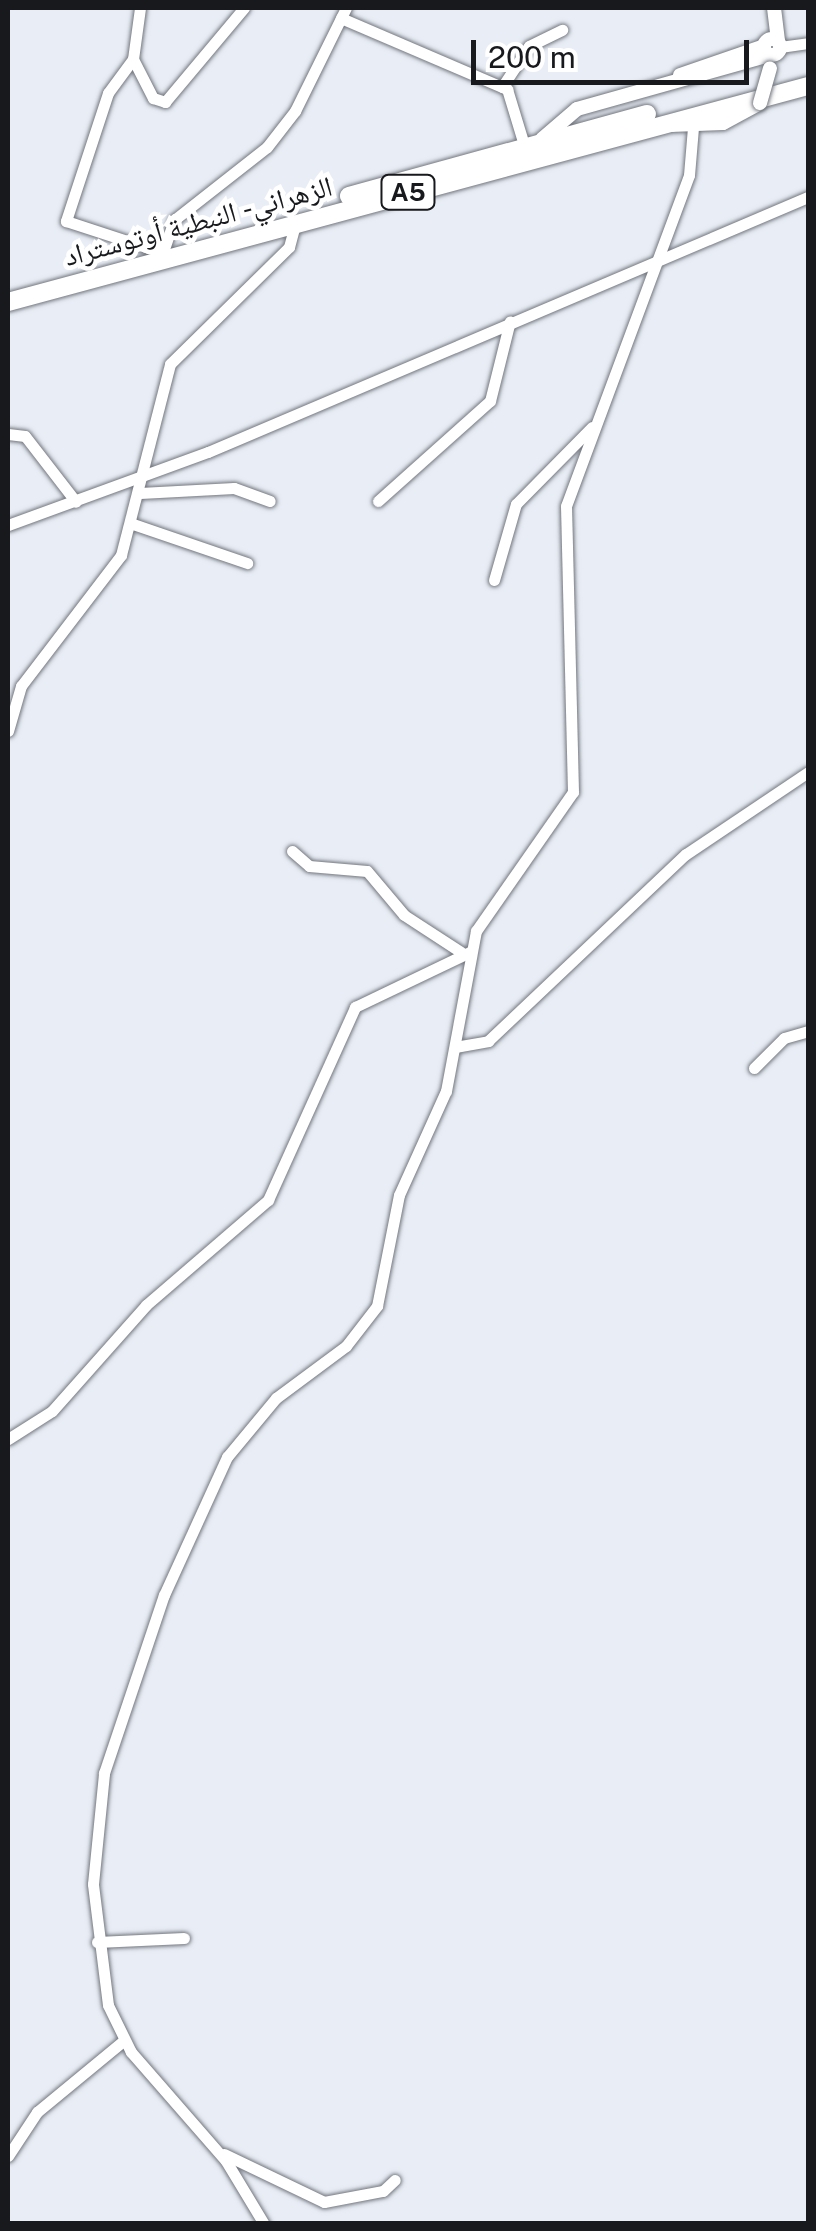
<!DOCTYPE html>
<html>
<head>
<meta charset="utf-8">
<style>
	body { margin:0 }
	#map { position:relative; width:816px; height:2231px; overflow:hidden; background:#e9eef6; font-family:"Public Sans","Noto Naskh Arabic",sans-serif }
	div>[style] { position:absolute }
	.roads { filter:drop-shadow(0 0 2px #72767e) drop-shadow(0 0 2px #72767e) }
	.minor>* { height:11px; margin:-5.5px; padding:0 5.5px; transform-origin:5.5px; border-radius:5.5px; background:#fff }
	.major>* { height:14px; margin:-7px; padding:0 7px; transform-origin:7px; border-radius:7px; background:#fff }
	.major>.ring { margin:-7px; padding:0; box-sizing:content-box; background:none; border:14px solid #fff; border-radius:50% }
	.highway>* { height:18px; margin:-9px; padding:0 9px; transform-origin:9px; border-radius:9px; background:#fff }
	.bridges { filter:drop-shadow(0 0 2px #72767e) drop-shadow(0 0 2px #72767e) }
	.major-bridge>* { height:14px; margin:-7px; padding:0 7px; transform-origin:7px; border-radius:7px; background:#fff }
	span { translate:-50% -50%; white-space:nowrap; text-align:center; line-height:1.15; -webkit-text-stroke:9px #fff; paint-order:stroke }
	.shield-label span { padding:2px 8px; background:#fff; border:2px solid; border-radius:8px; -webkit-text-stroke-width:0 }
	.shield-label { font-size:25px; color:#18191c; font-weight:700 }
	.street-label { font-size:28px; color:#18191c }
	.frame { position:absolute; inset:0; border:10px solid #18191c; pointer-events:none }
	.scale { position:absolute; left:471px; top:40px; width:278px; height:45px; box-sizing:border-box; border:5px solid #18191c; border-top:0; padding-left:12px; font-size:30px; line-height:35px; white-space:nowrap; color:#18191c; -webkit-text-stroke:8px #fff; paint-order:stroke }
</style>
</head>
<body>
<div id="map">
	<div class="roads">
		<div class="minor">
			<i style="left:140px;top:8px;width:51px;rotate:97.8deg"></i>
			<i style="left:133px;top:59px;width:42px;rotate:126.3deg"></i>
			<i style="left:108px;top:93px;width:135px;rotate:108.2deg"></i>
			<i style="left:66px;top:221px;width:97px;rotate:18.1deg"></i>
			<i style="left:341px;top:18px;width:181px;rotate:23.2deg"></i>
			<i style="left:507px;top:89px;width:59px;rotate:73.1deg"></i>
			<i style="left:780px;top:47px;width:28px;rotate:-8deg"></i>
			<i style="left:133px;top:59px;width:44px;rotate:62.9deg"></i>
			<i style="left:153px;top:98px;width:13px;rotate:18deg"></i>
			<i style="left:165px;top:102px;width:123px;rotate:-50deg"></i>
			<i style="left:502px;top:87px;width:49px;rotate:-56.6deg"></i>
			<i style="left:529px;top:46px;width:37px;rotate:-26deg"></i>
			<i style="left:164px;top:249px;width:31px;rotate:-71deg"></i>
			<i style="left:174px;top:220px;width:118px;rotate:-38.1deg"></i>
			<i style="left:267px;top:147px;width:46px;rotate:-52.1deg"></i>
			<i style="left:295px;top:111px;width:115px;rotate:-63.7deg"></i>
			<i style="left:8px;top:434px;width:17px;rotate:7deg"></i>
			<i style="left:25px;top:436px;width:83px;rotate:52.3deg"></i>
			<i style="left:140px;top:493px;width:94px;rotate:-3deg"></i>
			<i style="left:234px;top:488px;width:38px;rotate:20deg"></i>
			<i style="left:378px;top:501px;width:150px;rotate:-41.8deg"></i>
			<i style="left:490px;top:401px;width:82px;rotate:-76deg"></i>
			<i style="left:130px;top:523px;width:124px;rotate:18.9deg"></i>
			<i style="left:8px;top:525px;width:213px;rotate:-20.1deg"></i>
			<i style="left:208px;top:452px;width:652px;rotate:-23.03deg"></i>
			<i style="left:494px;top:580px;width:79px;rotate:-73.9deg"></i>
			<i style="left:516px;top:504px;width:108px;rotate:-45.4deg"></i>
			<i style="left:8px;top:731px;width:47px;rotate:-73.9deg"></i>
			<i style="left:21px;top:686px;width:165px;rotate:-52.6deg"></i>
			<i style="left:121px;top:555px;width:197px;rotate:-75.6deg"></i>
			<i style="left:170px;top:364px;width:167px;rotate:-44.5deg"></i>
			<i style="left:289px;top:247px;width:24px;rotate:-75deg"></i>
			<i style="left:292px;top:851px;width:23px;rotate:41deg"></i>
			<i style="left:309px;top:866px;width:58px;rotate:4.9deg"></i>
			<i style="left:367px;top:871px;width:57px;rotate:49.9deg"></i>
			<i style="left:404px;top:915px;width:68px;rotate:33deg"></i>
			<i style="left:455px;top:1047px;width:34px;rotate:-10deg"></i>
			<i style="left:488px;top:1041px;width:272px;rotate:-43.4deg"></i>
			<i style="left:686px;top:854px;width:147px;rotate:-33.9deg"></i>
			<i style="left:754px;top:1068px;width:42px;rotate:-45deg"></i>
			<i style="left:784px;top:1038px;width:25px;rotate:-16deg"></i>
			<i style="left:8px;top:1439px;width:52px;rotate:-32.5deg"></i>
			<i style="left:52px;top:1411px;width:142px;rotate:-48.4deg"></i>
			<i style="left:146px;top:1305px;width:161px;rotate:-40.7deg"></i>
			<i style="left:268px;top:1200px;width:212px;rotate:-65.7deg"></i>
			<i style="left:355px;top:1007px;width:127px;rotate:-25.6deg"></i>
			<i style="left:97px;top:1942px;width:87px;rotate:-2.6deg"></i>
			<i style="left:224px;top:2154px;width:111px;rotate:25.6deg"></i>
			<i style="left:324px;top:2202px;width:60px;rotate:-10.6deg"></i>
			<i style="left:383px;top:2191px;width:16px;rotate:-43deg"></i>
			<i style="left:8px;top:2156px;width:53px;rotate:-56.6deg"></i>
			<i style="left:37px;top:2112px;width:112px;rotate:-39.5deg"></i>
			<i style="left:264px;top:2224px;width:74px;rotate:-121.1deg"></i>
			<i style="left:226px;top:2161px;width:145px;rotate:-131.1deg"></i>
			<i style="left:131px;top:2052px;width:52px;rotate:-116.1deg"></i>
			<i style="left:108px;top:2005px;width:122px;rotate:-97.1deg"></i>
			<i style="left:93px;top:1884px;width:112px;rotate:-84.3deg"></i>
			<i style="left:104px;top:1773px;width:188px;rotate:-71.4deg"></i>
			<i style="left:164px;top:1595px;width:152px;rotate:-65.5deg"></i>
			<i style="left:227px;top:1457px;width:77px;rotate:-50.3deg"></i>
			<i style="left:276px;top:1398px;width:87px;rotate:-36.6deg"></i>
			<i style="left:346px;top:1346px;width:51px;rotate:-52.2deg"></i>
			<i style="left:377px;top:1306px;width:113px;rotate:-78.8deg"></i>
			<i style="left:399px;top:1195px;width:114px;rotate:-65.7deg"></i>
			<i style="left:446px;top:1091px;width:163px;rotate:-79.4deg"></i>
			<i style="left:476px;top:931px;width:169px;rotate:-55.1deg"></i>
			<i style="left:573px;top:792px;width:286px;rotate:-91.4deg"></i>
			<i style="left:566px;top:506px;width:353px;rotate:-69.6deg"></i>
			<i style="left:689px;top:175px;width:59px;rotate:-85.2deg"></i>
		</div>
		<div class="major">
			<i style="left:774px;top:8px;width:33px;rotate:83deg"></i>
			<i class="ring" style="left:764px;top:39px;width:2px;height:2px"></i>
			<i style="left:680px;top:75px;width:89px;rotate:-19deg"></i>
			<i style="left:670px;top:125px;width:53px;rotate:-2.2deg"></i>
			<i style="left:723px;top:123px;width:42px;rotate:-28.4deg"></i>
			<i style="left:542px;top:139px;width:46px;rotate:-40.6deg"></i>
			<i style="left:577px;top:109px;width:199px;rotate:-15.7deg"></i>
		</div>
		<div class="highway">
			<i style="left:349px;top:196px;width:309px;rotate:-15.4deg"></i>
			<i style="left:8px;top:302px;width:829px;rotate:-15.11deg"></i>
		</div>
	</div>
	<div class="bridges">
		<div class="major-bridge">
			<i style="left:760px;top:103px;width:36px;rotate:-74deg"></i>
		</div>
	</div>
	<div class="shield-label">
		<span style="left:408px;top:192px">A5</span>
	</div>
	<div class="street-label">
		<span style="left:198px;top:221px;rotate:-15deg">الزهراني - النبطية أوتوستراد</span>
	</div>
	<div class="frame"></div>
	<div class="scale">200 m</div>
</div>
</body>
</html>
